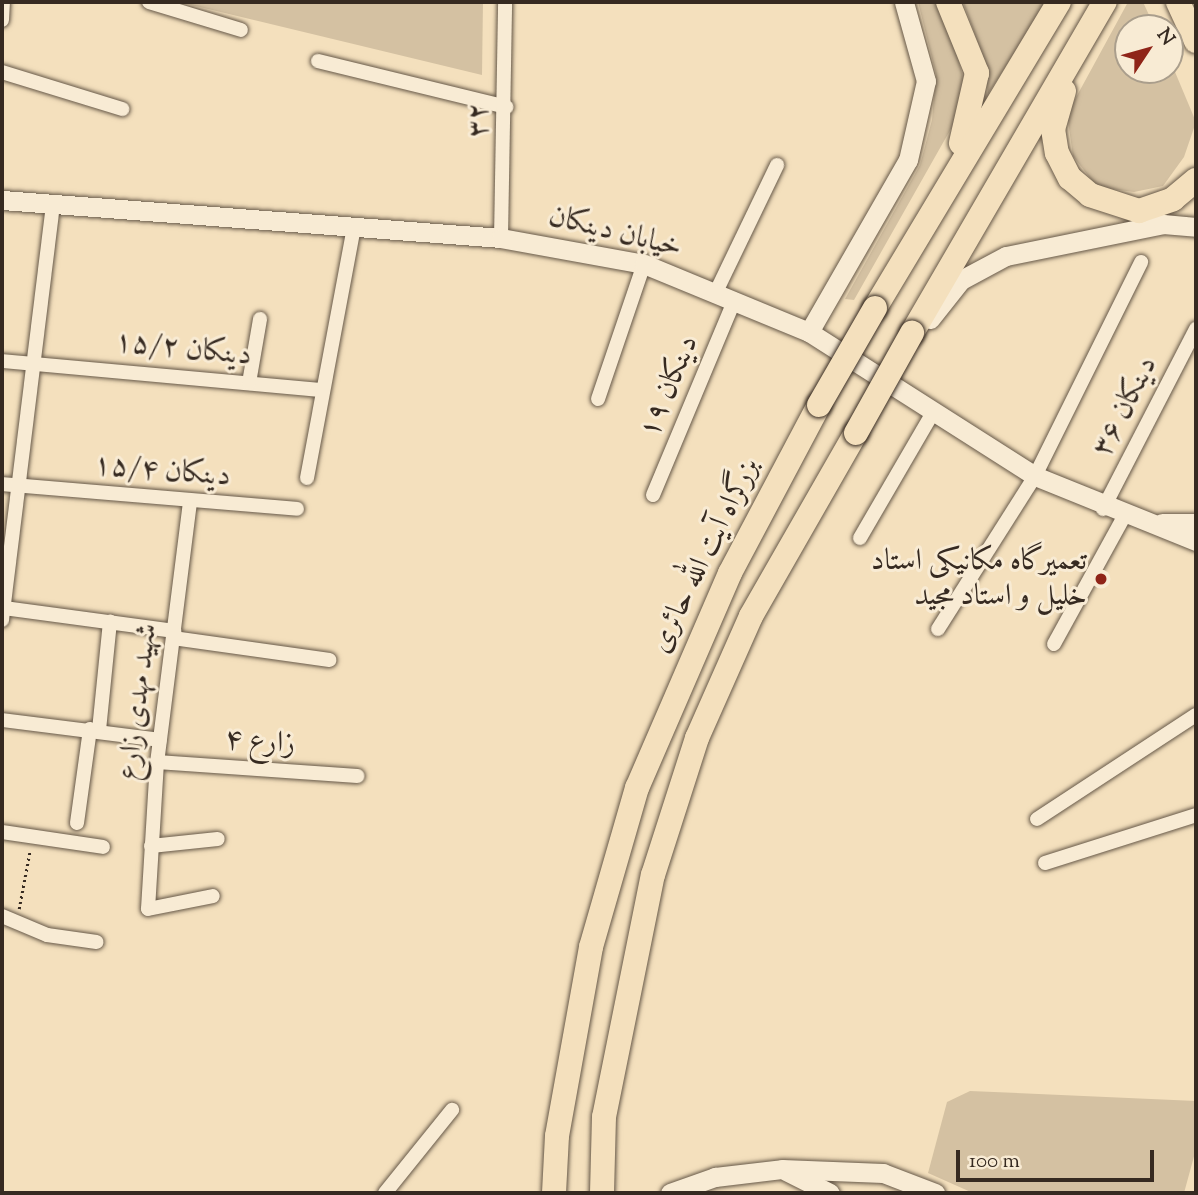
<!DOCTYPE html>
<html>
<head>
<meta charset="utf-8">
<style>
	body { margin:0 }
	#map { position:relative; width:1198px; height:1195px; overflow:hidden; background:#f4e0bd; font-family:"Sorts Mill Goudy",Amiri,serif }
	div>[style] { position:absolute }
	.green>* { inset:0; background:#d4c1a2 }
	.path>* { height:2.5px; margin-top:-1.25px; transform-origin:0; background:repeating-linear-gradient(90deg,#362a21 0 2px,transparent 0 5.5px) }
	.roads { filter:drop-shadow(0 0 2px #665848) drop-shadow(0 0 2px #665848) }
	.street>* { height:14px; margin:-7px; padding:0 7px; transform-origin:7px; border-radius:7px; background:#f8ebd4 }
	.secondary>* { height:19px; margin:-9.5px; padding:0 9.5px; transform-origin:9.5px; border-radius:9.5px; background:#f8ebd4 }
	.highway>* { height:24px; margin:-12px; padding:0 12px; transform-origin:12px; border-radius:12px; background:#f4e0bd }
	.bridges { filter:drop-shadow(0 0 2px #362a21) drop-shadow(0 0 2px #362a21) }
	.highway-bridge>* { height:24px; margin:-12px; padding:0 12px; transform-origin:12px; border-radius:12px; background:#f4e0bd }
	.dots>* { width:19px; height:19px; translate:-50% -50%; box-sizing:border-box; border:4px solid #f8ebd4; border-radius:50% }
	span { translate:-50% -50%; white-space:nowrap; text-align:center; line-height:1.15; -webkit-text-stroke:6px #f8ebd4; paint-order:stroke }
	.street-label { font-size:30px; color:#362a21 }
	.poi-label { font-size:30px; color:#362a21 }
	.right { translate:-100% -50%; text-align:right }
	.frame { position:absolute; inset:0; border:4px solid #362a21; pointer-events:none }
	.north { position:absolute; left:1114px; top:14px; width:70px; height:70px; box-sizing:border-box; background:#f8ebd4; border:2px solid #aa9e8c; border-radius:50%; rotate:54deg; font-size:19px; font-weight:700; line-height:28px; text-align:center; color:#362a21 }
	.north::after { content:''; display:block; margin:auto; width:24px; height:32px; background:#8f2418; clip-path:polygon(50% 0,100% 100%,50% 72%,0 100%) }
	.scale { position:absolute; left:956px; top:1150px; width:198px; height:32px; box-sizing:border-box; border:4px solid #362a21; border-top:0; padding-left:9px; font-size:21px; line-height:24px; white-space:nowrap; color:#362a21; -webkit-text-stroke:5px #f8ebd4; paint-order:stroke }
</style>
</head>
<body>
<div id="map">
	<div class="green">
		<i style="clip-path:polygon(179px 2px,483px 2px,482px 75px)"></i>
		<i style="clip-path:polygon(918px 2px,937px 2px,951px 29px,963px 78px,961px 111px,854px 300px,845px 299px,920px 165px,932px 120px,936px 74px)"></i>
		<i style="clip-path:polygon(963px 2px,1047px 2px,988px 94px,984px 59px)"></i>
		<i style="clip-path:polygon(1128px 2px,1143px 2px,1155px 28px,1128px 28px,1128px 70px,1170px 70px,1170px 60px,1196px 122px,1184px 157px,1163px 186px,1134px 192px,1097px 187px,1073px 156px,1067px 114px)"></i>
		<i style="clip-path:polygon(970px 1091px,1196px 1101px,1196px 1149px,1184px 1193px,973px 1193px,928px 1173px,947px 1102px)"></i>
	</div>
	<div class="path">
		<i style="left:19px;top:909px;width:60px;rotate:-79.4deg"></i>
	</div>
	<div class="roads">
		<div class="street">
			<i style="left:149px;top:2px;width:96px;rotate:16.9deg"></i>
			<i style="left:2px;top:20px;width:18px;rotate:-87deg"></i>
			<i style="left:318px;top:61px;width:194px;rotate:13.7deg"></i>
			<i style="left:2px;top:72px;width:126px;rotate:17.1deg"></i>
			<i style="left:501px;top:238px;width:236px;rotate:-89deg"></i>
			<i style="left:716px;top:292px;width:141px;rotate:-64.3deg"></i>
			<i style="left:2px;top:361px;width:321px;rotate:5.2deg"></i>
			<i style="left:249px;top:383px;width:65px;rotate:-80.2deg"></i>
			<i style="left:598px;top:399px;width:143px;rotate:-71.2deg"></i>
			<i style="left:307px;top:478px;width:255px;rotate:-79.4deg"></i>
			<i style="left:2px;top:484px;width:296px;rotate:4.8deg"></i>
			<i style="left:653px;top:495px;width:212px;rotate:-67.3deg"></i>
			<i style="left:190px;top:502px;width:262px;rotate:97.2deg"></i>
			<i style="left:157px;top:762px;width:147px;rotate:93.5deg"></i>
			<i style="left:148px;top:909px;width:66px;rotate:-11.3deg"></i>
			<i style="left:1103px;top:509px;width:203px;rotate:-62.7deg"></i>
			<i style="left:860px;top:538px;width:141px;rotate:-59.8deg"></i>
			<i style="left:4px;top:608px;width:172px;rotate:7.7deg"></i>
			<i style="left:2px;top:620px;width:419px;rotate:-83deg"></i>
			<i style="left:938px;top:629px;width:181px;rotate:-57.6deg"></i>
			<i style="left:1035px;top:476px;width:239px;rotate:-63.6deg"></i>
			<i style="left:173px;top:638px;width:158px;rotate:8deg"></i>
			<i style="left:1054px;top:644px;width:147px;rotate:-61.2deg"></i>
			<i style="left:2px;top:720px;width:159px;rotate:7.2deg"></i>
			<i style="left:99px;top:730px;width:109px;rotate:-84.2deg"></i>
			<i style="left:157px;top:762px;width:201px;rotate:4deg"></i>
			<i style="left:1037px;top:819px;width:190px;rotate:-33.2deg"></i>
			<i style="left:77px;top:823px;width:95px;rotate:-82.1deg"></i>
			<i style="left:2px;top:832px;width:102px;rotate:8.4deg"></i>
			<i style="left:151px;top:846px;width:67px;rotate:-6deg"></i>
			<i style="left:1045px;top:863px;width:158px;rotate:-17.6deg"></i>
			<i style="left:2px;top:916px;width:49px;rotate:22.9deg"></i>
			<i style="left:47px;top:935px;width:50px;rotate:8deg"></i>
			<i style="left:385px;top:1193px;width:107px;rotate:-51.1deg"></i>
		</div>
		<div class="secondary">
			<i style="left:2px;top:200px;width:500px;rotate:4.35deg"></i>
			<i style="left:501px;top:238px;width:145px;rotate:10.3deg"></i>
			<i style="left:644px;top:264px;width:178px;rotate:22.4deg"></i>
			<i style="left:809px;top:332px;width:268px;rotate:32.5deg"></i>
			<i style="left:1035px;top:476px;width:174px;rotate:22deg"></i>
			<i style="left:930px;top:319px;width:50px;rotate:-51.5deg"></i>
			<i style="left:961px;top:280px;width:51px;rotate:-28.1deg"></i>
			<i style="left:1006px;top:256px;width:160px;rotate:-11.5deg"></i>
			<i style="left:1163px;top:224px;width:33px;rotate:5deg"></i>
			<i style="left:809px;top:332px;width:198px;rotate:-60.1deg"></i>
			<i style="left:908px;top:160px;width:81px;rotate:-77.2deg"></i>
			<i style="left:926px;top:81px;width:82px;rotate:-105.6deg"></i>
			<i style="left:1162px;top:523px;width:34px"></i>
			<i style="left:786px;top:1171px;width:49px;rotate:26.6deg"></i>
			<i style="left:670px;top:1193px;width:48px;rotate:-19.6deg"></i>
			<i style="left:715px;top:1177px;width:67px;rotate:-6.8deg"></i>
			<i style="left:782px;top:1169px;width:101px;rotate:2.3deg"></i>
			<i style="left:883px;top:1173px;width:56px;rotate:21deg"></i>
		</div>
		<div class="highway">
			<i style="left:948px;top:2px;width:77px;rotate:67.8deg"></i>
			<i style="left:977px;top:73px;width:72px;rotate:102.9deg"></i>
			<i style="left:1178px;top:2px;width:43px;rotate:65.2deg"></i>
			<i style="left:1064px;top:91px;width:40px;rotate:106deg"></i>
			<i style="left:1053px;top:129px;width:24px;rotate:81deg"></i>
			<i style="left:1057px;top:153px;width:28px;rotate:63deg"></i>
			<i style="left:1070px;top:178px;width:26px;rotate:40deg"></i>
			<i style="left:1090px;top:195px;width:52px;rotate:18.1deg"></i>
			<i style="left:1139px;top:211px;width:36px;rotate:-19deg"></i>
			<i style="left:1173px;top:199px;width:30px;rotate:-40deg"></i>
			<i style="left:875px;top:308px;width:357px;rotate:-59deg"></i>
			<i style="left:912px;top:333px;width:383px;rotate:-59.8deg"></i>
			<i style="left:554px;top:1193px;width:57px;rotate:-87deg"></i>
			<i style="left:557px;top:1136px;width:192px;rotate:-79.8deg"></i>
			<i style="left:591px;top:947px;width:166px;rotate:-73.9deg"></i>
			<i style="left:637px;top:788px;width:234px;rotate:-66.6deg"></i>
			<i style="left:730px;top:573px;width:190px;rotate:-62.1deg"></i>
			<i style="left:602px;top:1193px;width:76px;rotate:-88.5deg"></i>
			<i style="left:604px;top:1117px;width:247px;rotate:-78.6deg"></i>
			<i style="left:653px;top:875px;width:144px;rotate:-72.2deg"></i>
			<i style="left:697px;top:738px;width:133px;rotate:-66.1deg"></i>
			<i style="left:751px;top:616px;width:211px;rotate:-60.2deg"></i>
		</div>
	</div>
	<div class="bridges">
		<div class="highway-bridge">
			<i style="left:819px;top:405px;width:112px;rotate:-60deg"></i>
			<i style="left:856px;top:433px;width:115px;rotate:-60.8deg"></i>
		</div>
	</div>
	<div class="dots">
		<i style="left:1101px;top:579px;background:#8f2418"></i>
	</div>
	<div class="street-label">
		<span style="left:480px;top:120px;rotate:-90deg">۳۲</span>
		<span style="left:615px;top:233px;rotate:14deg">خیابان دینکان</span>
		<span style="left:183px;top:350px;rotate:6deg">۱۵/۲ دینکان</span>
		<span style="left:670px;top:387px;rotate:-67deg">۱۹ دینکان</span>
		<span style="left:1126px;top:407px;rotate:-63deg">۳۶ دینکان</span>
		<span style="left:162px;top:472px;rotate:5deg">۱۵/۴ دینکان</span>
		<span style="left:706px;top:556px;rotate:-64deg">بزرگراه آیت الله حائری</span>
		<span style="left:139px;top:702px;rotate:-83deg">شهید مهدی زارع</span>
		<span style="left:260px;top:743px;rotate:4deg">۴ زارع</span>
	</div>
	<div class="poi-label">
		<span class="right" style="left:1087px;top:579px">تعمیرگاه مکانیکی استاد<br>خلیل و استاد مجید</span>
	</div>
	<div class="frame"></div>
	<div class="north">N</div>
	<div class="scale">100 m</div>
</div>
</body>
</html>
